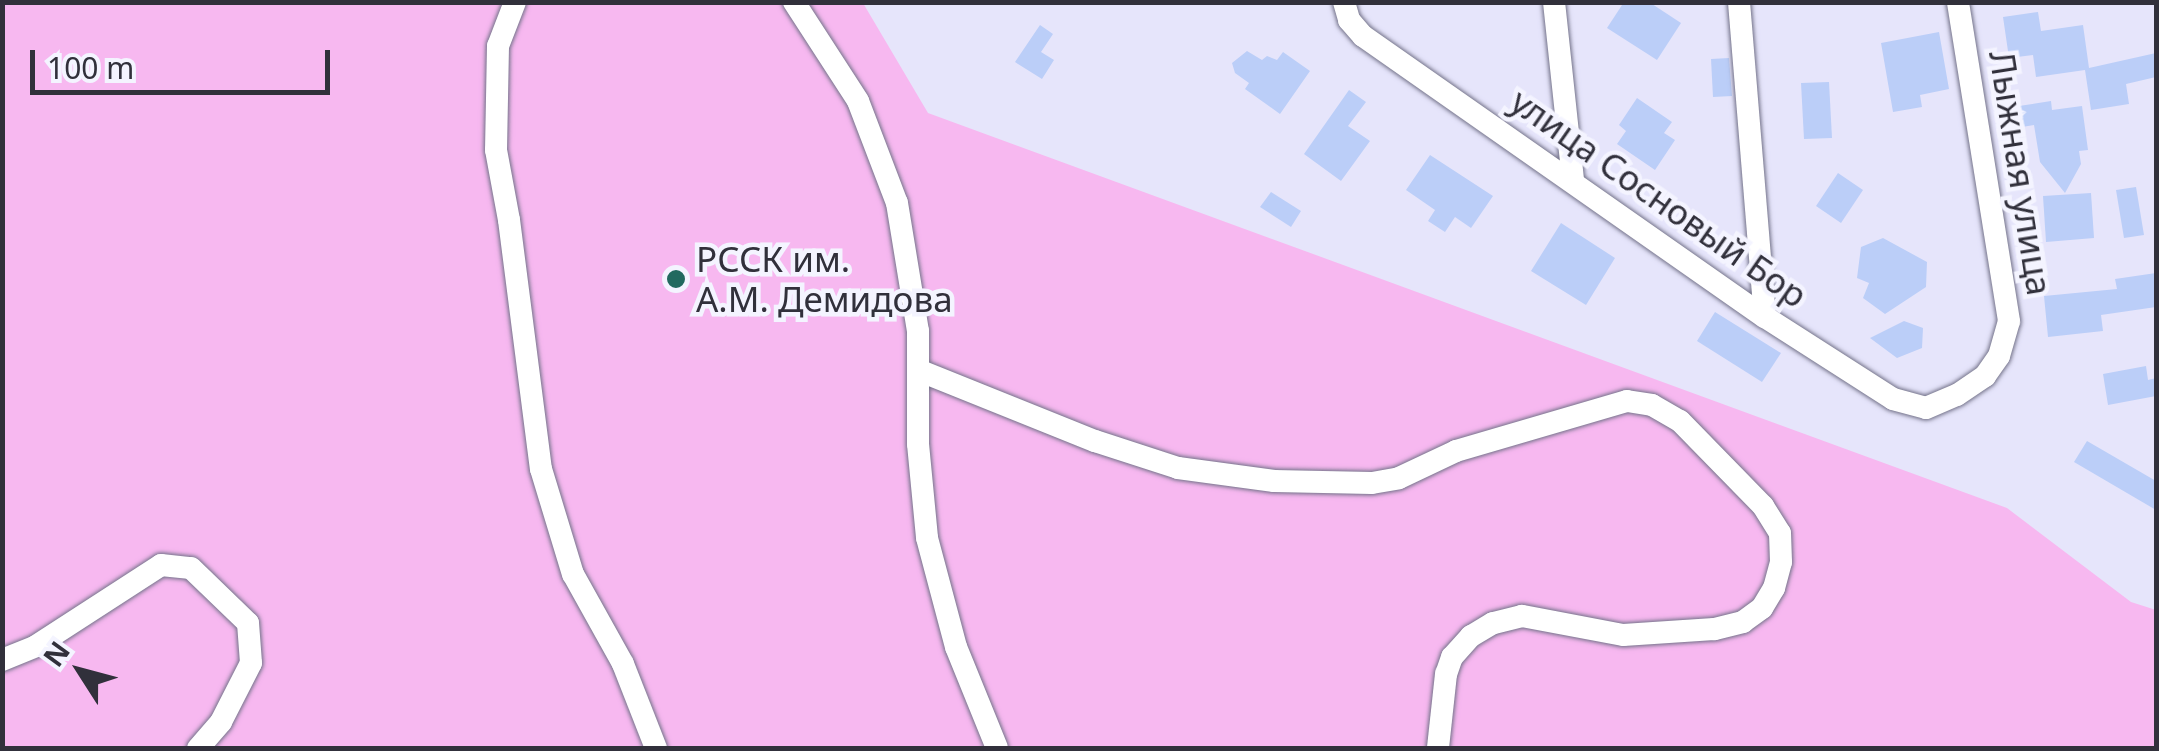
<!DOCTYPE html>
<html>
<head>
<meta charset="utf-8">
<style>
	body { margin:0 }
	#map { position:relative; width:2159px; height:751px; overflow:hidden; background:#e6e5fb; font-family:"Noto Sans",sans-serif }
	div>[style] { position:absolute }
	.green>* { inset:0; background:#f7b8f0 }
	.building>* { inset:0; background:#bbcef8 }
	.roads { filter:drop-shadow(0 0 2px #74738a) drop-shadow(0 0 2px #74738a) }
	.minor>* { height:22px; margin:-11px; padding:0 11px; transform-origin:11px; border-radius:11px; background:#fff }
	.dots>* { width:28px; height:28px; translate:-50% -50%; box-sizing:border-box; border:5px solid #f4f4ff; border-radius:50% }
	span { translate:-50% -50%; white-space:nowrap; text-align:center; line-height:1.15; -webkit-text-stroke:9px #f4f4ff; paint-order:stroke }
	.street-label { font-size:35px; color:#31303b }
	.poi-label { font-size:35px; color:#31303b }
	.left { translate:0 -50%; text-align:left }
	.frame { position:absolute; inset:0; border:5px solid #31303b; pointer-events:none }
	.north { position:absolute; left:30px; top:621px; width:100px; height:100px; -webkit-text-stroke:8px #f4f4ff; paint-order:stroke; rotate:306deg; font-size:28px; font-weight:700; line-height:40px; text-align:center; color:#31303b }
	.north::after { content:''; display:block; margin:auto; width:35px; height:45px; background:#31303b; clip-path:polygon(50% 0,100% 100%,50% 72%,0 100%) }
	.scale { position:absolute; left:30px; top:50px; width:300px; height:45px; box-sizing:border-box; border:5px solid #31303b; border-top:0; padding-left:12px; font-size:30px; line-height:35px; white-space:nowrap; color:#31303b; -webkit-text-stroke:8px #f4f4ff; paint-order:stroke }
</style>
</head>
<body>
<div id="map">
	<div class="green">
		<i style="clip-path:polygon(2px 3px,863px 3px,928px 113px,2007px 508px,2131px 602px,2156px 610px,2156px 748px,3px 748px)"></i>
	</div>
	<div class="building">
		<i style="clip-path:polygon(1624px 2px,1649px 2px,1681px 23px,1657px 60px,1607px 28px)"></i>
		<i style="clip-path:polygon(2038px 12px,2041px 31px,2083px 25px,2089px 68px,2156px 53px,2156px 77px,2126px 84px,2129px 104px,2091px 110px,2085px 70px,2036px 77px,2033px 55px,2009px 58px,2003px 17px)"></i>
		<i style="clip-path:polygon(1040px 25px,1053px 34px,1041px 52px,1054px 60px,1042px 79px,1015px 62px)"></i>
		<i style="clip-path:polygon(1939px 32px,1949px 89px,1920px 95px,1922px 107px,1893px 112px,1881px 43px)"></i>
		<i style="clip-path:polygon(1247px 51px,1262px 60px,1267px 56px,1277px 60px,1283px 52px,1310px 71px,1280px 114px,1245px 89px,1249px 83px,1235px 73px,1232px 63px)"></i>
		<i style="clip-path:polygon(1729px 58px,1732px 96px,1713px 97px,1711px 59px)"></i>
		<i style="clip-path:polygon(1829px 82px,1832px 138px,1804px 139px,1801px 83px)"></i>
		<i style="clip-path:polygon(1349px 90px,1366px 102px,1348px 126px,1370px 141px,1341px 181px,1304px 154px)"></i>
		<i style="clip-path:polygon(1637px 98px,1672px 122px,1664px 133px,1675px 140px,1655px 170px,1617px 144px,1626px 131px,1619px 125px)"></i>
		<i style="clip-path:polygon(2051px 101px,2052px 110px,2082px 106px,2088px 150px,2079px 151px,2081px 164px,2065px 193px,2040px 162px,2034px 125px,2022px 127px,2019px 106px)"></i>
		<i style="clip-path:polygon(1430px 155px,1493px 196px,1471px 228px,1455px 217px,1445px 232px,1428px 221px,1435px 210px,1406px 190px)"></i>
		<i style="clip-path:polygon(1838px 173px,1863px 190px,1841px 223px,1816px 206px)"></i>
		<i style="clip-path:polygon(2136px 187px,2144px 235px,2124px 238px,2116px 190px)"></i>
		<i style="clip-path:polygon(1271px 192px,1301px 211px,1291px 227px,1260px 207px)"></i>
		<i style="clip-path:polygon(2091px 193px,2094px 238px,2046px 242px,2043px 196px)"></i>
		<i style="clip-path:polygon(1561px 223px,1615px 258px,1586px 305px,1531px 271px)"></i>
		<i style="clip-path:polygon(1883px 238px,1927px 262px,1926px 287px,1885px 314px,1863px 298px,1869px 283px,1857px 278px,1861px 247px)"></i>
		<i style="clip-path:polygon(2156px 273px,2156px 307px,2101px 315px,2103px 331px,2048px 337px,2044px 296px,2117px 289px,2115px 279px)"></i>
		<i style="clip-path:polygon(1715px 312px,1781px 353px,1762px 382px,1697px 341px)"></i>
		<i style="clip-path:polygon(1904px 321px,1923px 328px,1922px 348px,1897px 358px,1870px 338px)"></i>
		<i style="clip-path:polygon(2146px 366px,2148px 380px,2156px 378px,2156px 396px,2108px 405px,2103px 374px)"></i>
		<i style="clip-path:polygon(2087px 441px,2156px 481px,2156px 510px,2074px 462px)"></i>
	</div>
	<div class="roads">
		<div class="minor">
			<i style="left:515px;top:2px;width:47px;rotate:111.1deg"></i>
			<i style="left:498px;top:46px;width:104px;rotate:91.1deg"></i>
			<i style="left:496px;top:150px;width:71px;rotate:79.5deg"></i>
			<i style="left:509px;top:220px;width:251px;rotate:82.7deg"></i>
			<i style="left:541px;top:469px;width:110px;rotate:73.1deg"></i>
			<i style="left:573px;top:574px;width:103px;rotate:60.9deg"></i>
			<i style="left:623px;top:664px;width:90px;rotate:68.6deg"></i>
			<i style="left:794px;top:2px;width:118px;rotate:57.1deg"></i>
			<i style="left:858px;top:101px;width:109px;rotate:69.1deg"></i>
			<i style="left:897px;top:203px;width:130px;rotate:80.7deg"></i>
			<i style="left:918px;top:331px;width:113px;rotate:90deg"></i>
			<i style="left:918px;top:444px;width:94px;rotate:84.5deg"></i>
			<i style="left:927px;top:538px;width:113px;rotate:75.1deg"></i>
			<i style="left:956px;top:647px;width:109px;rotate:67.9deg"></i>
			<i style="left:1344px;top:2px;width:19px;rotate:74deg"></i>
			<i style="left:1349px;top:20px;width:21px;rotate:49deg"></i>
			<i style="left:1363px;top:36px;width:490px;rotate:35deg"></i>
			<i style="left:1765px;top:317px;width:152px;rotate:32.6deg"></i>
			<i style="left:1893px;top:399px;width:34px;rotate:15deg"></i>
			<i style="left:1926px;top:408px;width:34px;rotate:-23deg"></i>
			<i style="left:1957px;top:395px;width:34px;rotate:-34deg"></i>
			<i style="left:1985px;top:376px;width:24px;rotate:-55deg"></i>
			<i style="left:1999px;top:356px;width:36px;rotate:-74deg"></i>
			<i style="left:2009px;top:321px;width:323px;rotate:-99.1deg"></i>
			<i style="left:1554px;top:2px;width:178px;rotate:83.9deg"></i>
			<i style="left:1739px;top:2px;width:316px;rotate:85.3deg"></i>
			<i style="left:918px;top:370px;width:191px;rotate:21.9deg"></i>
			<i style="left:1095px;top:441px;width:87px;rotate:18deg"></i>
			<i style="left:1178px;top:468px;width:97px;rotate:7.7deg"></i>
			<i style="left:1274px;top:481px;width:98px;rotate:1.2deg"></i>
			<i style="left:1372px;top:483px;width:27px;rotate:-10deg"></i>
			<i style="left:1399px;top:478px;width:63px;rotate:-25.3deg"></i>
			<i style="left:1456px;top:451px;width:178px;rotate:-16.3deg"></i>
			<i style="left:1627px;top:401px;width:25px;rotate:9deg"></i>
			<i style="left:1652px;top:405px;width:32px;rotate:30deg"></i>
			<i style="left:1680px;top:421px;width:119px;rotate:45.7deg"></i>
			<i style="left:1763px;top:506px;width:32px;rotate:58deg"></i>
			<i style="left:1780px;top:533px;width:29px;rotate:88deg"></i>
			<i style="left:1781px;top:562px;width:27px;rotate:105deg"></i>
			<i style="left:1774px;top:588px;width:23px;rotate:121deg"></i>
			<i style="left:1762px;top:608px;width:24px;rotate:144deg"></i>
			<i style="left:1743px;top:622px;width:30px;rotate:166deg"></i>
			<i style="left:1714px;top:629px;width:91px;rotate:176.2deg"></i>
			<i style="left:1623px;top:635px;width:103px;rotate:-169.3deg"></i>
			<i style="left:1522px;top:616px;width:30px;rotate:166deg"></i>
			<i style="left:1493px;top:623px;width:26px;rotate:149deg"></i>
			<i style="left:1471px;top:636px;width:28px;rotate:132deg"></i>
			<i style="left:1452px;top:657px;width:18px;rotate:109deg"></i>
			<i style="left:1446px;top:674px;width:74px;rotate:96.2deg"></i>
			<i style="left:2px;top:660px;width:37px;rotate:-22deg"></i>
			<i style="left:36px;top:646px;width:149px;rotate:-32.9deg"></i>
			<i style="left:161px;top:565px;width:30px;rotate:6deg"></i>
			<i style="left:191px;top:568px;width:79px;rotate:44deg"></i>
			<i style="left:248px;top:623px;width:40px;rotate:85.7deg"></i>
			<i style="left:251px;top:663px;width:66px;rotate:117deg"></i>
			<i style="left:221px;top:722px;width:35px;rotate:131deg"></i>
		</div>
	</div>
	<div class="dots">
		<i style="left:676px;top:279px;background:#22695f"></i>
	</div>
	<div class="street-label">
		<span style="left:2021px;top:173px;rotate:81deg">Лыжная улица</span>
		<span style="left:1659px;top:198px;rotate:35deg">улица Сосновый Бор</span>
	</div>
	<div class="poi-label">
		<span class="left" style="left:696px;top:279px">РССК им.<br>А.М. Демидова</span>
	</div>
	<div class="frame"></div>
	<div class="north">N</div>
	<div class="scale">100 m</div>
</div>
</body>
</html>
